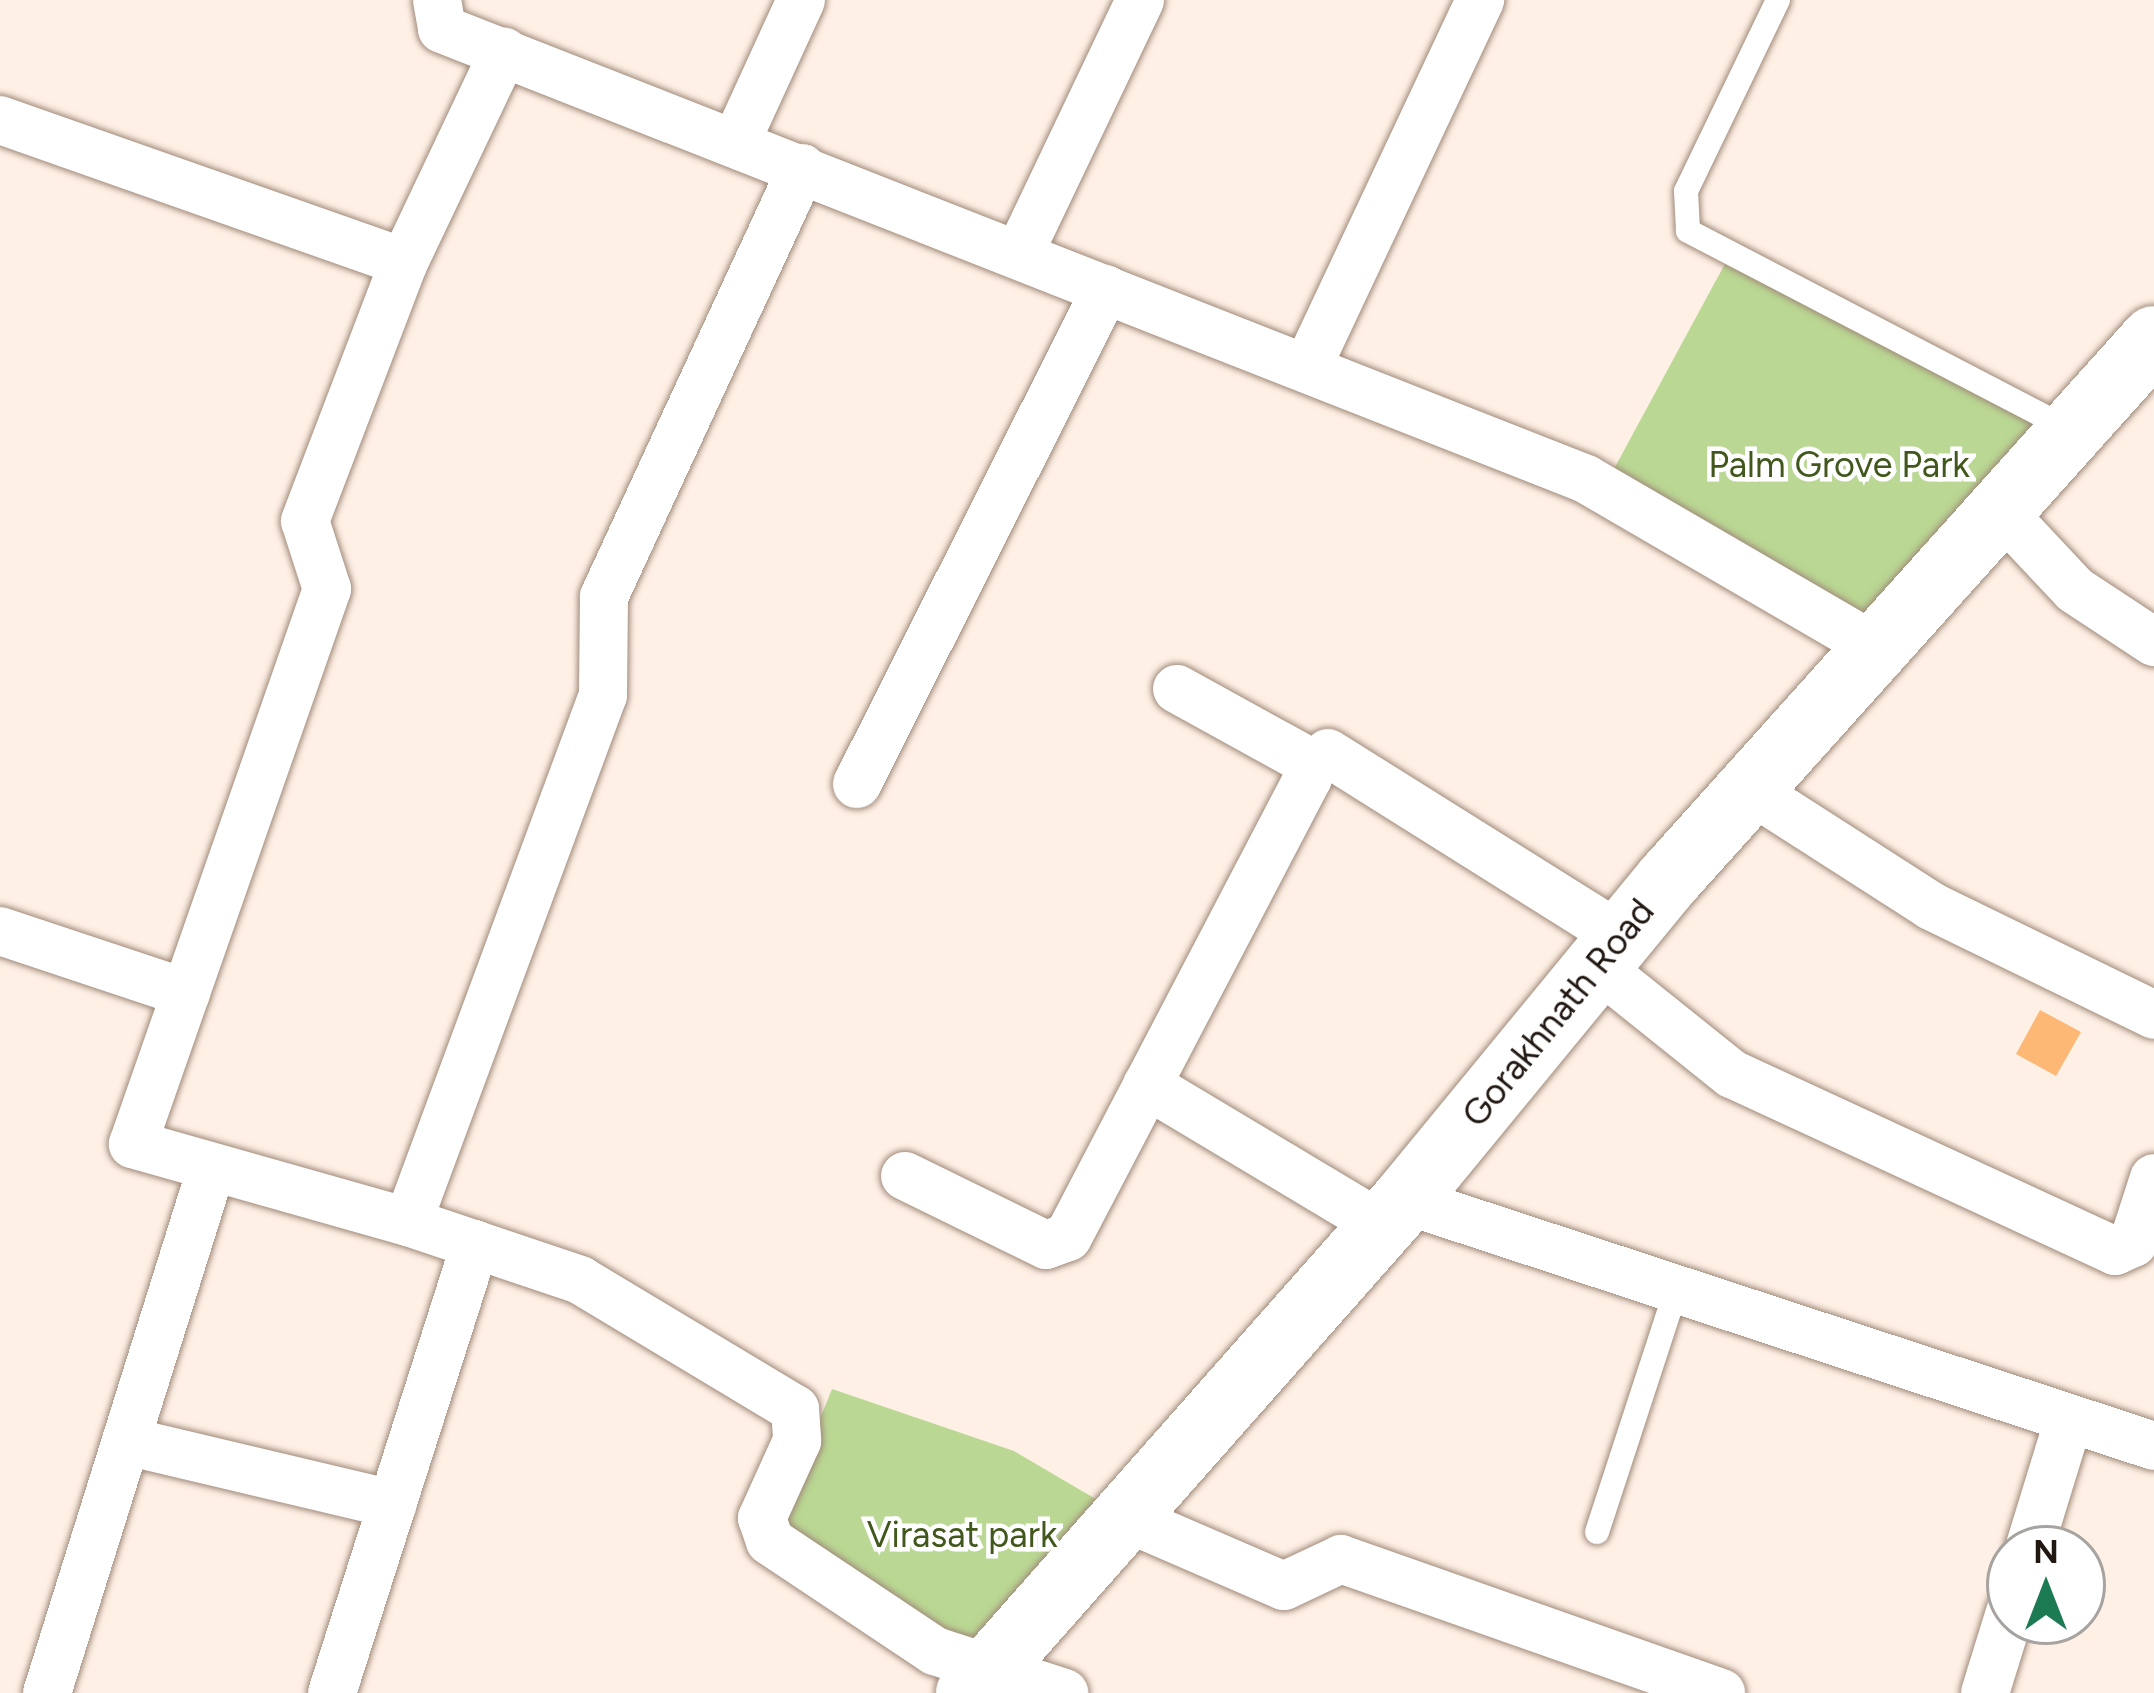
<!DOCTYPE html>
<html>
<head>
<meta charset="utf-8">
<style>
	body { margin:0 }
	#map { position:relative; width:2154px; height:1693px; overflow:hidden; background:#fff0e6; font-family:Figtree,sans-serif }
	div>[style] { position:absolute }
	.green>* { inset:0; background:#bad793 }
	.building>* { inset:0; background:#fcb874 }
	.roads { filter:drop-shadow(0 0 3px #a18b7b) drop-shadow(0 0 3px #a18b7b) }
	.lane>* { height:24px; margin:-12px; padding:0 12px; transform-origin:12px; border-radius:12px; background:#fff }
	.street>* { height:48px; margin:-24px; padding:0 24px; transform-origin:24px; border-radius:24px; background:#fff }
	.secondary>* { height:66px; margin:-33px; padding:0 33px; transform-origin:33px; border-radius:33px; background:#fff }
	span { translate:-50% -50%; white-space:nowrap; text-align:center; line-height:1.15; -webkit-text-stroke:9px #fff; paint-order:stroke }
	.park-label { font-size:36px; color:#41571c }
	.street-label { font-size:36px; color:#211812 }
	.north { position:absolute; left:1986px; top:1525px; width:120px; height:120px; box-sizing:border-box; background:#fff; border:3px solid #a6a3a0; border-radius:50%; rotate:0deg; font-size:33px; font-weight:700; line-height:48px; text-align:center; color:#211812 }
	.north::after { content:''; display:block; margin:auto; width:42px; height:54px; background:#1c7b52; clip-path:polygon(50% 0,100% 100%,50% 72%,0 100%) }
</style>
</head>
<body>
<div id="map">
	<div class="green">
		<i style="clip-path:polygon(1727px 260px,2060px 432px,1874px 639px,1608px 480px)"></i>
		<i style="clip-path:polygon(832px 1389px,1014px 1451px,1111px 1508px,987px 1652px,940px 1637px,779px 1521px)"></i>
	</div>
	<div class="building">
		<i style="clip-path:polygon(2040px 1010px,2081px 1032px,2056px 1076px,2016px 1054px)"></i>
	</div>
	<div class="roads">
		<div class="lane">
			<i style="left:1778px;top:0;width:212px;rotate:115.7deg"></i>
			<i style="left:1686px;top:191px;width:40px;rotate:87.1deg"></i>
			<i style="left:1688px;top:231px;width:428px;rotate:27.5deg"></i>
			<i style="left:1597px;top:1532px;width:254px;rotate:-71.9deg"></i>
		</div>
		<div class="street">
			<i style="left:437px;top:0;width:29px;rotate:80deg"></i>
			<i style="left:442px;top:29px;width:1229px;rotate:21.47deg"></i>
			<i style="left:1586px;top:479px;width:334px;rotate:30.2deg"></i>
			<i style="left:0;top:120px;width:428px;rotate:19.4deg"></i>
			<i style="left:736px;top:142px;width:156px;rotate:-65.4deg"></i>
			<i style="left:802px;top:168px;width:472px;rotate:114.8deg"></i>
			<i style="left:604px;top:597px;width:98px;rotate:90.6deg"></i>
			<i style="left:603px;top:695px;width:562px;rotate:110.31deg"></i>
			<i style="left:408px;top:1222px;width:182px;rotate:18.6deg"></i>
			<i style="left:580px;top:1280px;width:251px;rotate:31deg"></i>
			<i style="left:795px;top:1409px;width:32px;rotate:86deg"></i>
			<i style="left:797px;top:1441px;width:85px;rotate:114.4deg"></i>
			<i style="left:762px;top:1518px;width:24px;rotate:71deg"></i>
			<i style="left:770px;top:1541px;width:198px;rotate:33.7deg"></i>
			<i style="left:935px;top:1651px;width:136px;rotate:18deg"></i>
			<i style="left:1019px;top:254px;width:281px;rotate:-64.5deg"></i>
			<i style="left:1307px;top:368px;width:407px;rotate:-64.8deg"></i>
			<i style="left:1998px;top:508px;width:112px;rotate:46.8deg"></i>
			<i style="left:2075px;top:590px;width:95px;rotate:33.4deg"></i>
			<i style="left:1328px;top:753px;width:346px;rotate:32.1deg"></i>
			<i style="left:857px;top:784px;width:554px;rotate:-63.3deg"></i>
			<i style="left:1749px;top:789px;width:216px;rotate:32.7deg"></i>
			<i style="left:1931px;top:906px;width:248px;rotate:26deg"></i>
			<i style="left:0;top:931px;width:196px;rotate:18.4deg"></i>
			<i style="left:1597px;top:966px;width:173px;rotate:38.7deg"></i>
			<i style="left:1732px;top:1074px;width:422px;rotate:24.8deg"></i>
			<i style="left:2115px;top:1251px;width:20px;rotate:-24deg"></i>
			<i style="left:2133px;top:1243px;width:68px;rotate:-72.1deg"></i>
			<i style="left:1147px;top:1085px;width:275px;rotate:30.9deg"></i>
			<i style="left:905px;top:1176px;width:157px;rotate:26.1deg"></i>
			<i style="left:1046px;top:1245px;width:23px;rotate:-20deg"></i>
			<i style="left:1068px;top:1237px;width:518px;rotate:-62.4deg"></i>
			<i style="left:1308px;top:778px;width:19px;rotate:-102deg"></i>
			<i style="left:1304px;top:759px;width:145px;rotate:-151.1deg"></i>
			<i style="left:1405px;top:1200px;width:788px;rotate:18.18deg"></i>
			<i style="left:408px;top:1222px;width:286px;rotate:-164.2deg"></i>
			<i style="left:133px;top:1144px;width:588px;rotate:-70.73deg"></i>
			<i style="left:327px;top:589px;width:71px;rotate:-107.9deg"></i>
			<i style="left:305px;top:521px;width:277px;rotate:-69.1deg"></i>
			<i style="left:404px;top:262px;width:233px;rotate:-64.6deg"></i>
			<i style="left:126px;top:1441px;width:274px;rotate:13.3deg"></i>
			<i style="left:1122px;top:1516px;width:176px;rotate:23.4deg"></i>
			<i style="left:1284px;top:1586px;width:63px;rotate:-25.3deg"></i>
			<i style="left:1341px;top:1559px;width:403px;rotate:19.4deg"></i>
			<i style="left:2029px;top:1549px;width:136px;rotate:-72.9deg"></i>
			<i style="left:47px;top:1693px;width:545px;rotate:-72.6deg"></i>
			<i style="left:332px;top:1693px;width:471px;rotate:-72.3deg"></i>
			<i style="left:1985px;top:1693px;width:85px;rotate:-72.8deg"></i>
		</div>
		<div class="secondary">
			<i style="left:969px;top:1693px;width:658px;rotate:-48.51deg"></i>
			<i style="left:1405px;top:1200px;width:414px;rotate:-50.6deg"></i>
			<i style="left:1668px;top:880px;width:727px;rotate:-48.07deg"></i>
		</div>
	</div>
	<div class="park-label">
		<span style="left:1839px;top:465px">Palm Grove Park</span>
		<span style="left:962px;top:1535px">Virasat park</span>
	</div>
	<div class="street-label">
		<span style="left:1558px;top:1013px;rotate:-51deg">Gorakhnath Road</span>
	</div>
	<div class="north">N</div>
</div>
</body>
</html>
